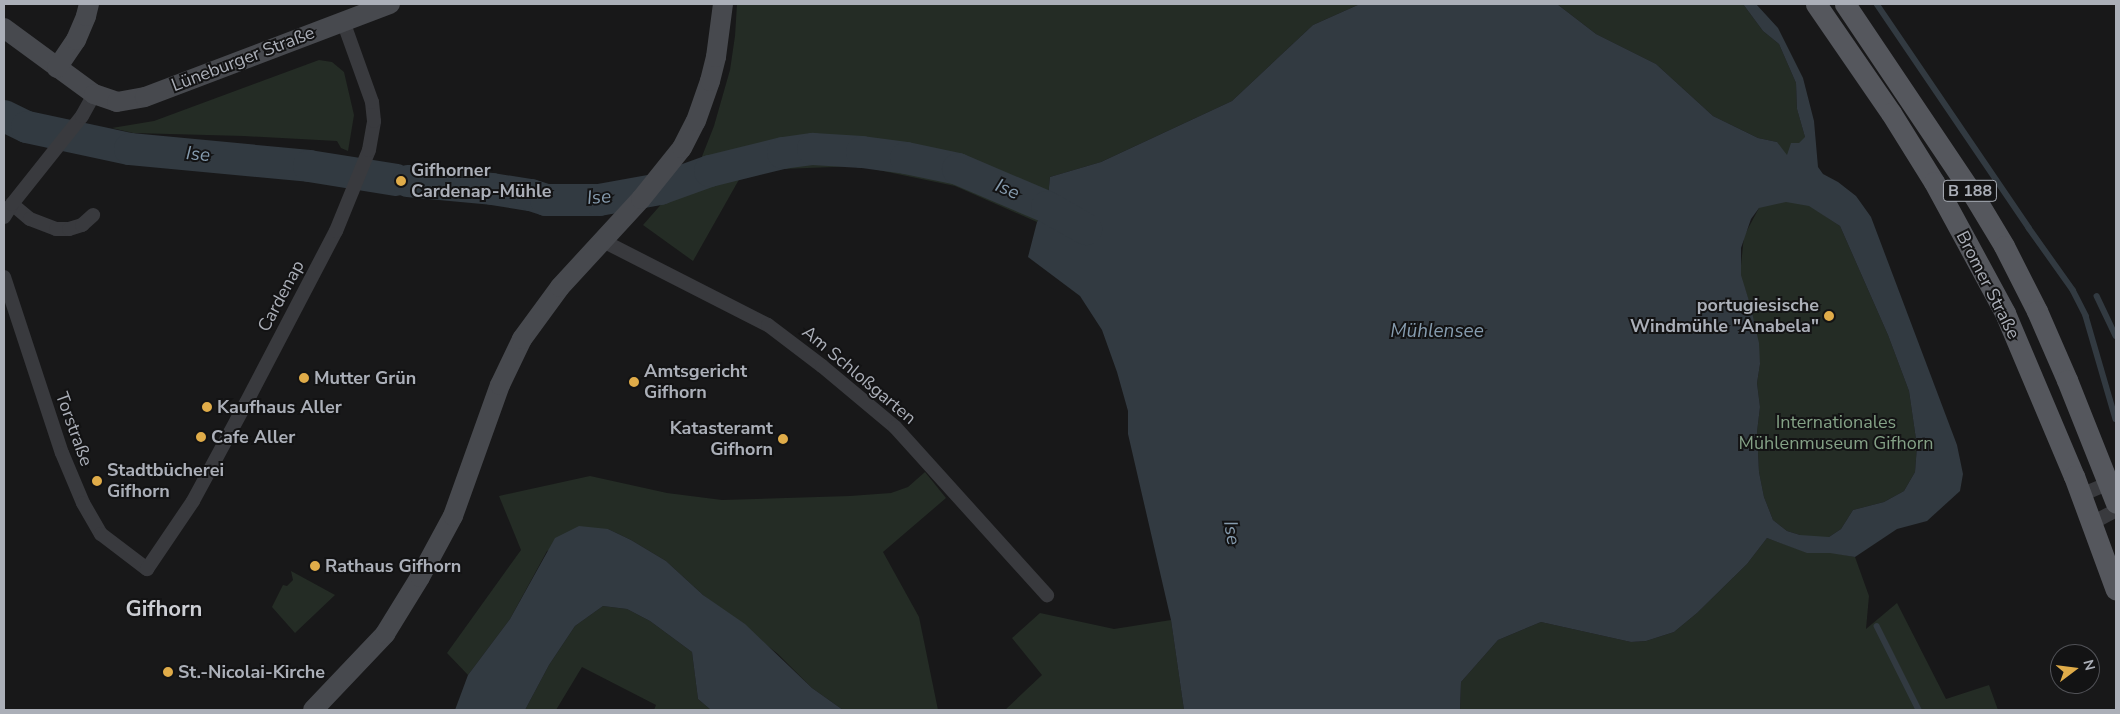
<!DOCTYPE html>
<html>
<head>
<meta charset="utf-8">
<style>
	body { margin:0 }
	#map { position:relative; width:2120px; height:714px; overflow:hidden; background:#181819; font-family:"Nunito Sans",sans-serif }
	div>[style] { position:absolute }
	.green>* { inset:0; background:#242c25 }
	.water>* { inset:0; background:#323a41 }
	.stream>* { height:5.5px; margin:-2.75px; padding:0 2.75px; transform-origin:2.75px; border-radius:2.75px; background:#323a41 }
	.river>* { height:32px; margin:-16px; padding:0 16px; transform-origin:16px; border-radius:16px; background:#323a41 }
	.street>* { height:14px; margin:-7px; padding:0 7px; transform-origin:7px; border-radius:7px; background:#393a3e }
	.secondary>* { height:20px; margin:-10px; padding:0 10px; transform-origin:10px; border-radius:10px; background:#47494e }
	.primary>* { height:21px; margin:-10.5px; padding:0 10.5px; transform-origin:10.5px; border-radius:10.5px; background:#55575d }
	.dots>* { width:14px; height:14px; translate:-50% -50%; box-sizing:border-box; border:2px solid #131314; border-radius:50% }
	span { translate:-50% -50%; white-space:nowrap; text-align:center; line-height:1.15; -webkit-text-stroke:4px #131314; paint-order:stroke }
	.shield-label span { padding:1px 4px; background:#131314; border:1px solid; border-radius:4px; -webkit-text-stroke-width:0 }
	.shield-label { font-size:16px; color:#abafb8; font-weight:700 }
	.street-label { font-size:18px; color:#abafb8 }
	.poi-label { font-size:18px; color:#abafb8; font-weight:700 }
	.left { translate:0 -50%; text-align:left }
	.right { translate:-100% -50%; text-align:right }
	.park-label { font-size:18px; color:#84a186 }
	.water-label { font-size:19px; color:#869caf; font-style:italic }
	.district-label { font-size:22px; color:#ccced4; font-weight:700 }
	.frame { position:absolute; inset:0; border:5px solid #abafb8; pointer-events:none }
	.north { position:absolute; left:2050px; top:644px; width:50px; height:50px; box-sizing:border-box; background:#131314; border:1px solid #505156; border-radius:50%; rotate:75deg; font-size:14px; font-weight:700; line-height:20px; text-align:center; color:#abafb8 }
	.north::after { content:''; display:block; margin:auto; width:18px; height:22px; background:#e0ac49; clip-path:polygon(50% 0,100% 100%,50% 72%,0 100%) }
</style>
</head>
<body>
<div id="map">
	<div class="green">
		<i style="clip-path:polygon(737px 4px,1360px 4px,1313px 25px,1232px 101px,1101px 162px,1050px 177px,1047px 207px,1037px 222px,955px 186px,859px 166px,782px 169px,741px 176px,693px 261px,643px 225px,701px 159px,714px 126px,730px 70px,735px 36px)"></i>
		<i style="clip-path:polygon(1557px 4px,1743px 4px,1763px 31px,1779px 44px,1796px 83px,1797px 109px,1805px 137px,1809px 205px,1840px 226px,1888px 335px,1909px 391px,1917px 446px,1915px 472px,1904px 491px,1884px 502px,1853px 510px,1841px 529px,1829px 537px,1830px 552px,1855px 557px,1869px 596px,1866px 629px,1897px 603px,1946px 699px,1989px 685px,1998px 710px,1460px 710px,1461px 682px,1498px 640px,1541px 622px,1631px 642px,1646px 641px,1674px 632px,1697px 613px,1747px 564px,1767px 538px,1806px 552px,1800px 535px,1787px 531px,1773px 520px,1764px 497px,1759px 472px,1757px 432px,1760px 407px,1757px 383px,1760px 364px,1750px 304px,1740px 275px,1744px 236px,1759px 208px,1777px 142px,1758px 138px,1713px 116px,1656px 64px,1596px 34px)"></i>
		<i style="clip-path:polygon(319px 60px,332px 62px,344px 72px,354px 115px,348px 151px,341px 148px,337px 141px,244px 136px,133px 133px,112px 128px,154px 121px)"></i>
		<i style="clip-path:polygon(925px 472px,946px 498px,883px 552px,919px 617px,938px 710px,843px 710px,812px 688px,778px 654px,703px 595px,666px 561px,631px 540px,608px 529px,547px 551px,510px 619px,468px 675px,447px 653px,521px 550px,499px 496px,590px 476px,667px 493px,722px 500px,850px 496px,891px 493px,908px 487px)"></i>
		<i style="clip-path:polygon(291px 571px,335px 595px,295px 633px,272px 607px,283px 585px,287px 586px,293px 580px)"></i>
		<i style="clip-path:polygon(603px 606px,627px 609px,650px 621px,692px 652px,698px 699px,711px 710px,654px 710px,656px 705px,582px 667px,556px 710px,525px 710px,549px 665px,575px 626px)"></i>
		<i style="clip-path:polygon(1040px 613px,1114px 629px,1171px 620px,1184px 710px,1005px 710px,1042px 675px,1012px 638px)"></i>
	</div>
	<div class="water">
		<i style="clip-path:polygon(evenodd,1360px 4px,1557px 4px,1596px 34px,1656px 64px,1713px 116px,1758px 138px,1777px 142px,1787px 155px,1791px 143px,1799px 143px,1805px 137px,1797px 109px,1796px 83px,1779px 44px,1763px 31px,1743px 4px,1756px 4px,1778px 28px,1803px 78px,1814px 121px,1818px 167px,1823px 174px,1838px 182px,1856px 196px,1871px 217px,1957px 445px,1963px 474px,1960px 491px,1927px 521px,1897px 529px,1855px 557px,1830px 553px,1807px 553px,1767px 538px,1747px 564px,1697px 613px,1674px 632px,1646px 641px,1631px 642px,1541px 622px,1498px 640px,1461px 682px,1460px 710px,1184px 710px,1171px 620px,1128px 434px,1128px 411px,1117px 372px,1102px 330px,1080px 296px,1028px 257px,1037px 222px,1047px 207px,1050px 177px,1101px 162px,1232px 101px,1313px 25px,1360px 4px,1786px 202px,1809px 206px,1840px 226px,1888px 335px,1909px 391px,1917px 446px,1915px 472px,1904px 491px,1884px 502px,1853px 510px,1841px 529px,1829px 537px,1800px 535px,1787px 531px,1773px 520px,1764px 497px,1759px 472px,1757px 432px,1760px 407px,1757px 383px,1760px 364px,1759px 343px,1750px 304px,1741px 275px,1741px 248px,1751px 219px,1759px 208px,1786px 202px)"></i>
		<i style="clip-path:polygon(579px 526px,608px 529px,631px 540px,666px 561px,703px 595px,745px 624px,812px 688px,843px 710px,711px 710px,698px 699px,692px 652px,650px 621px,627px 609px,603px 606px,575px 626px,549px 665px,525px 710px,455px 710px,468px 675px,510px 619px,555px 538px)"></i>
	</div>
	<div class="stream">
		<i style="left:1877px;top:4px;width:271px;rotate:55.8deg"></i>
		<i style="left:2029px;top:228px;width:76px;rotate:54.6deg"></i>
		<i style="left:2073px;top:290px;width:29px;rotate:63deg"></i>
		<i style="left:2086px;top:316px;width:107px;rotate:73.8deg"></i>
		<i style="left:2097px;top:296px;width:44px;rotate:64.6deg"></i>
		<i style="left:1877px;top:626px;width:94px;rotate:63.4deg"></i>
	</div>
	<div class="river">
		<i style="left:4px;top:116px;width:25px;rotate:26deg"></i>
		<i style="left:27px;top:127px;width:105px;rotate:12.1deg"></i>
		<i style="left:130px;top:149px;width:180px;rotate:5.4deg"></i>
		<i style="left:309px;top:166px;width:88px;rotate:9.1deg"></i>
		<i style="left:408px;top:181px;width:84px;rotate:5.4deg"></i>
		<i style="left:492px;top:189px;width:39px;rotate:9deg"></i>
		<i style="left:531px;top:195px;width:16px;rotate:18deg"></i>
		<i style="left:546px;top:200px;width:53px"></i>
		<i style="left:599px;top:200px;width:62px;rotate:-10.2deg"></i>
		<i style="left:660px;top:189px;width:53px;rotate:-19.8deg"></i>
		<i style="left:710px;top:171px;width:75px;rotate:-13.9deg"></i>
		<i style="left:783px;top:153px;width:30px;rotate:-8deg"></i>
		<i style="left:813px;top:149px;width:49px;rotate:3.5deg"></i>
		<i style="left:862px;top:152px;width:44px;rotate:7.8deg"></i>
		<i style="left:906px;top:158px;width:53px;rotate:11.9deg"></i>
		<i style="left:958px;top:169px;width:97px;rotate:23.1deg"></i>
		<i style="left:1047px;top:207px;width:45px;rotate:29.4deg"></i>
	</div>
	<div class="street">
		<i style="left:12px;top:204px;width:23px;rotate:40deg"></i>
		<i style="left:30px;top:219px;width:28px;rotate:21deg"></i>
		<i style="left:56px;top:229px;width:13px"></i>
		<i style="left:69px;top:229px;width:14px;rotate:-17deg"></i>
		<i style="left:82px;top:225px;width:15px;rotate:-42deg"></i>
		<i style="left:4px;top:217px;width:15px;rotate:-58deg"></i>
		<i style="left:12px;top:204px;width:112px;rotate:-51.5deg"></i>
		<i style="left:82px;top:116px;width:25px;rotate:-61deg"></i>
		<i style="left:603px;top:241px;width:185px;rotate:27deg"></i>
		<i style="left:768px;top:325px;width:68px;rotate:37.2deg"></i>
		<i style="left:822px;top:366px;width:95px;rotate:39.9deg"></i>
		<i style="left:895px;top:427px;width:227px;rotate:47.9deg"></i>
		<i style="left:4px;top:277px;width:185px;rotate:71.8deg"></i>
		<i style="left:62px;top:453px;width:54px;rotate:67.2deg"></i>
		<i style="left:83px;top:503px;width:36px;rotate:60deg"></i>
		<i style="left:101px;top:534px;width:58px;rotate:37.3deg"></i>
		<i style="left:147px;top:569px;width:82px;rotate:-55.9deg"></i>
		<i style="left:193px;top:501px;width:111px;rotate:-61.6deg"></i>
		<i style="left:246px;top:403px;width:194px;rotate:-62.4deg"></i>
		<i style="left:336px;top:231px;width:87px;rotate:-67.8deg"></i>
		<i style="left:369px;top:150px;width:29px;rotate:-80deg"></i>
		<i style="left:374px;top:121px;width:19px;rotate:-96deg"></i>
		<i style="left:372px;top:102px;width:86px;rotate:-109.7deg"></i>
		<i style="left:2081px;top:495px;width:38px;rotate:-23deg"></i>
		<i style="left:2092px;top:523px;width:27px;rotate:-28deg"></i>
	</div>
	<div class="secondary">
		<i style="left:4px;top:28px;width:112px;rotate:36.3deg"></i>
		<i style="left:94px;top:94px;width:24px;rotate:19deg"></i>
		<i style="left:117px;top:102px;width:28px;rotate:-10deg"></i>
		<i style="left:145px;top:97px;width:262px;rotate:-20.8deg"></i>
		<i style="left:57px;top:68px;width:34px;rotate:-56deg"></i>
		<i style="left:76px;top:40px;width:26px;rotate:-67deg"></i>
		<i style="left:86px;top:16px;width:12px;rotate:-76deg"></i>
		<i style="left:313px;top:710px;width:105px;rotate:-46.5deg"></i>
		<i style="left:385px;top:634px;width:67px;rotate:-58.4deg"></i>
		<i style="left:420px;top:577px;width:69px;rotate:-61.6deg"></i>
		<i style="left:453px;top:516px;width:139px;rotate:-70.3deg"></i>
		<i style="left:500px;top:385px;width:51px;rotate:-64.4deg"></i>
		<i style="left:522px;top:339px;width:64px;rotate:-53.8deg"></i>
		<i style="left:560px;top:287px;width:120px;rotate:-47.4deg"></i>
		<i style="left:641px;top:199px;width:65px;rotate:-51.2deg"></i>
		<i style="left:682px;top:148px;width:30px;rotate:-63deg"></i>
		<i style="left:696px;top:121px;width:42px;rotate:-70.7deg"></i>
		<i style="left:710px;top:81px;width:25px;rotate:-76deg"></i>
		<i style="left:716px;top:57px;width:53px;rotate:-82.5deg"></i>
	</div>
	<div class="primary">
		<i style="left:1816px;top:4px;width:132px;rotate:55.5deg"></i>
		<i style="left:1891px;top:113px;width:81px;rotate:58.1deg"></i>
		<i style="left:1934px;top:182px;width:149px;rotate:61.5deg"></i>
		<i style="left:2005px;top:313px;width:177px;rotate:67.1deg"></i>
		<i style="left:2074px;top:476px;width:121px;rotate:69.8deg"></i>
		<i style="left:1845px;top:4px;width:231px;rotate:56.1deg"></i>
		<i style="left:1974px;top:196px;width:58px;rotate:59deg"></i>
		<i style="left:2004px;top:246px;width:73px;rotate:63.1deg"></i>
		<i style="left:2037px;top:311px;width:75px;rotate:66.5deg"></i>
		<i style="left:2067px;top:380px;width:132px;rotate:68.3deg"></i>
	</div>
	<div class="dots">
		<i style="left:401px;top:181px;background:#e0ac49"></i>
		<i style="left:1829px;top:316px;background:#e0ac49"></i>
		<i style="left:304px;top:378px;background:#e0ac49"></i>
		<i style="left:634px;top:382px;background:#e0ac49"></i>
		<i style="left:207px;top:407px;background:#e0ac49"></i>
		<i style="left:201px;top:437px;background:#e0ac49"></i>
		<i style="left:783px;top:439px;background:#e0ac49"></i>
		<i style="left:97px;top:481px;background:#e0ac49"></i>
		<i style="left:315px;top:566px;background:#e0ac49"></i>
		<i style="left:168px;top:672px;background:#e0ac49"></i>
	</div>
	<div class="shield-label">
		<span style="left:1970px;top:191px">B 188</span>
	</div>
	<div class="street-label">
		<span style="left:243px;top:59px;rotate:-21deg">Lüneburger Straße</span>
		<span style="left:1988px;top:285px;rotate:63deg">Bromer Straße</span>
		<span style="left:281px;top:296px;rotate:-62deg">Cardenap</span>
		<span style="left:859px;top:375px;rotate:40deg">Am Schloßgarten</span>
		<span style="left:74px;top:429px;rotate:70deg">Torstraße</span>
	</div>
	<div class="poi-label">
		<span class="left" style="left:411px;top:181px">Gifhorner<br>Cardenap-Mühle</span>
		<span class="right" style="left:1819px;top:316px">portugiesische<br>Windmühle "Anabela"</span>
		<span class="left" style="left:644px;top:382px">Amtsgericht<br>Gifhorn</span>
		<span class="left" style="left:314px;top:378px">Mutter Grün</span>
		<span class="left" style="left:217px;top:407px">Kaufhaus Aller</span>
		<span class="right" style="left:773px;top:439px">Katasteramt<br>Gifhorn</span>
		<span class="left" style="left:211px;top:437px">Cafe Aller</span>
		<span class="left" style="left:107px;top:481px">Stadtbücherei<br>Gifhorn</span>
		<span class="left" style="left:325px;top:566px">Rathaus Gifhorn</span>
		<span class="left" style="left:178px;top:672px">St.-Nicolai-Kirche</span>
	</div>
	<div class="park-label">
		<span style="left:1836px;top:433px">Internationales<br>Mühlenmuseum Gifhorn</span>
	</div>
	<div class="water-label">
		<span style="left:198px;top:155px;rotate:5deg">Ise</span>
		<span style="left:1007px;top:190px;rotate:23deg">Ise</span>
		<span style="left:599px;top:198px;rotate:-5deg">Ise</span>
		<span style="left:1437px;top:332px">Mühlensee</span>
		<span style="left:1231px;top:533px;rotate:81deg">Ise</span>
	</div>
	<div class="district-label">
		<span style="left:164px;top:610px">Gifhorn</span>
	</div>
	<div class="frame"></div>
	<div class="north">N</div>
</div>
</body>
</html>
